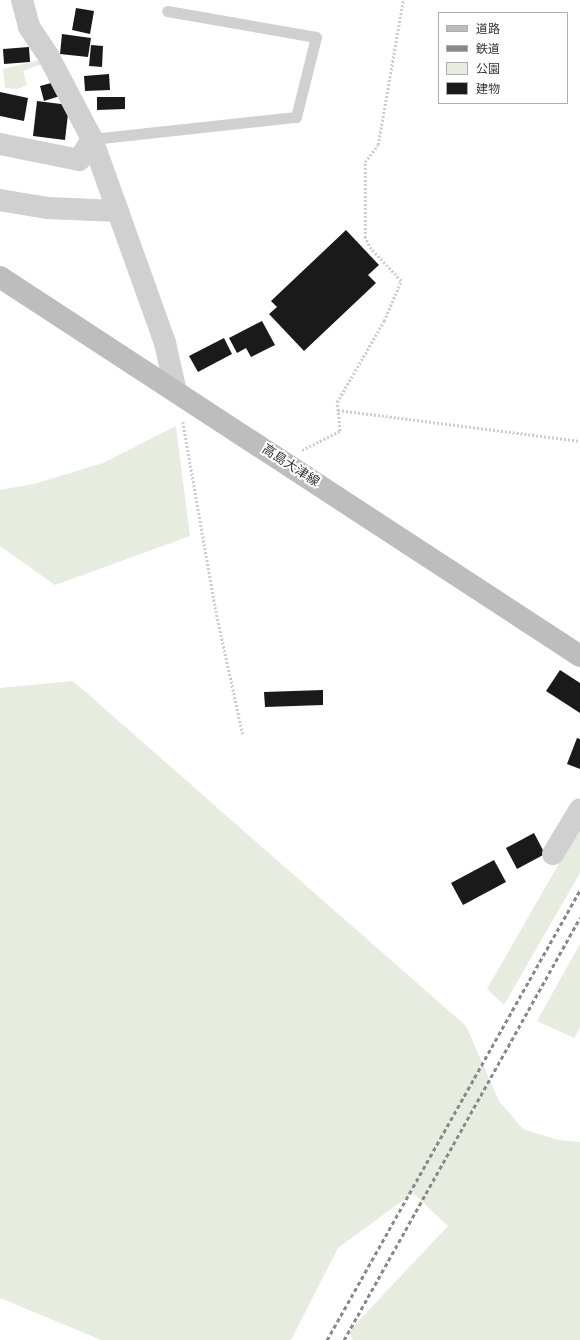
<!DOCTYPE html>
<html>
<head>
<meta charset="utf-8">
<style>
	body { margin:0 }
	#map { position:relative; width:580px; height:1340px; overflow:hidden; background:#fff; font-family:"Noto Sans","Noto Sans JP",sans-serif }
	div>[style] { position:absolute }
	.green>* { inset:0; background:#e6ecdf }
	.building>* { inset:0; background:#1a1a1a }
	.path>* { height:2.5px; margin-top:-1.25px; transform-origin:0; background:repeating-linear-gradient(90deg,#cdcdcd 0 2px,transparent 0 4px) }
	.service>* { height:11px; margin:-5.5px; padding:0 5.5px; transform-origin:5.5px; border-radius:5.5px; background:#d0d0d0 }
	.minor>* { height:22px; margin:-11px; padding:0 11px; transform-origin:11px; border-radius:11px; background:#d0d0d0 }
	.secondary>* { height:22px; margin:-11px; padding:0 11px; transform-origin:11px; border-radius:11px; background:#bdbdbd }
	.rail>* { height:3px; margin-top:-1.5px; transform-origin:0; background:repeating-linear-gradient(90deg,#888 0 4px,transparent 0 7px) }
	span { translate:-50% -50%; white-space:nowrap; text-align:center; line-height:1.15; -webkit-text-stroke:4px #fff; paint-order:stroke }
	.street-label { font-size:13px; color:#333 }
	.legend { position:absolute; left:438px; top:12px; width:130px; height:92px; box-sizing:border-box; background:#fff; border:1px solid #adadad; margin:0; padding:5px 7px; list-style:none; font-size:12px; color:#333 }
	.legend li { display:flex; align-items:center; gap:8px; height:20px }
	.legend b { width:20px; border:1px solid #adadad }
</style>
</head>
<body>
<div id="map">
	<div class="green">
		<i style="clip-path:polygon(40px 60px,42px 64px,23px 71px,27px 85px,17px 89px,5px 88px,3px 69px)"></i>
		<i style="clip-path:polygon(176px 426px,190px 536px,55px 585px,0 546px,0 490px,34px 484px,103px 463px)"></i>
		<i style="clip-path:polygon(73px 681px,466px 1026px,499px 1101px,523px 1129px,558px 1140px,580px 1142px,580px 1340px,353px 1340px,349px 1331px,448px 1226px,413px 1193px,338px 1248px,291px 1340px,101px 1340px,0 1298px,0 688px)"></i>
		<i style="clip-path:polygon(580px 827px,580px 873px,504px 1005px,487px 989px)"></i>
		<i style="clip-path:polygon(580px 944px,580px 1027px,574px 1038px,537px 1021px)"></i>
	</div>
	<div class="building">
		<i style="clip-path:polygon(76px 8px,94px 11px,90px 34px,72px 30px)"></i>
		<i style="clip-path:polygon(62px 34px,91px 38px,88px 57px,60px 54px)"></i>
		<i style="clip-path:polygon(91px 45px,103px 46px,102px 67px,89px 66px)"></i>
		<i style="clip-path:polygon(29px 47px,30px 62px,4px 64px,3px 49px)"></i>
		<i style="clip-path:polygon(109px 74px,110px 90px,85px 91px,84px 76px)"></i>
		<i style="clip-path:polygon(55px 82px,60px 96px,44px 101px,40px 86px)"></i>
		<i style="clip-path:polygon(0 92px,28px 98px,24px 121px,0 116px)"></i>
		<i style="clip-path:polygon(97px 97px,125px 97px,125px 109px,97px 110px)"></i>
		<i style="clip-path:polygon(37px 101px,69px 105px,65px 140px,33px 136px)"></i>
		<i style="clip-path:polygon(346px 230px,379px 265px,368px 275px,376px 283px,304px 351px,269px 314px,277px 307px,271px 301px)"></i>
		<i style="clip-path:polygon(262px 321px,275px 345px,251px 357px,246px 348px,237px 353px,229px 338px)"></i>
		<i style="clip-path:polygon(224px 338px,232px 354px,198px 372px,189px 356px)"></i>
		<i style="clip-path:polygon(560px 670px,580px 683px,580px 713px,546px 691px)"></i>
		<i style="clip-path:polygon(323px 690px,323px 705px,265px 707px,264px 692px)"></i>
		<i style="clip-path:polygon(577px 738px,580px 739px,580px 769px,567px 764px)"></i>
		<i style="clip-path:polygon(534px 833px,545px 854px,517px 869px,506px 848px)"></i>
		<i style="clip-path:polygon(494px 860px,506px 882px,463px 905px,451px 883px)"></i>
	</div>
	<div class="path">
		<i style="left:338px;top:410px;width:244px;rotate:7.3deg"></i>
		<i style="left:183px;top:422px;width:192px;rotate:80.1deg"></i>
		<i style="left:216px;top:611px;width:127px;rotate:77.7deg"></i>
		<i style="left:302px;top:450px;width:42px;rotate:-26.6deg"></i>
		<i style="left:340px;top:431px;width:29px;rotate:-96deg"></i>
		<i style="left:337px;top:402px;width:94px;rotate:-59.9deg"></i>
		<i style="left:384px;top:321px;width:43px;rotate:-67deg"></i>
		<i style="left:401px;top:281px;width:44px;rotate:-133.2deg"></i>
		<i style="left:371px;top:249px;width:13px;rotate:-119deg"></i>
		<i style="left:365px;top:238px;width:76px;rotate:-90deg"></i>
		<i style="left:365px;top:162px;width:21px;rotate:-53deg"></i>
		<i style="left:378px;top:145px;width:147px;rotate:-80.2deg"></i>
	</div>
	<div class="service">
		<i style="left:92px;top:139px;width:205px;rotate:-6.2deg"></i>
		<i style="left:296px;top:117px;width:82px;rotate:-76deg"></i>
		<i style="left:316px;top:37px;width:151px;rotate:-170.1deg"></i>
	</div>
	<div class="minor">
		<i style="left:22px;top:0;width:28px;rotate:75deg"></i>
		<i style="left:29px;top:27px;width:36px;rotate:56deg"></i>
		<i style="left:49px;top:57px;width:93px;rotate:62.3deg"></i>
		<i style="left:92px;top:139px;width:217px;rotate:70.3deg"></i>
		<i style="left:165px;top:343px;width:50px;rotate:77.3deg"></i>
		<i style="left:0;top:144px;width:81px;rotate:11.4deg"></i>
		<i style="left:79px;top:160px;width:25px;rotate:-58deg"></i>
		<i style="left:0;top:200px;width:49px;rotate:9.5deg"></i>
		<i style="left:48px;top:208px;width:70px;rotate:2.5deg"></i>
		<i style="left:553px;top:854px;width:52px;rotate:-59deg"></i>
	</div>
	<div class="secondary">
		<i style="left:0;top:277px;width:693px;rotate:33.16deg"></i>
	</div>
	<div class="rail">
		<i style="left:327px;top:1340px;width:516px;rotate:-60.65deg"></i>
		<i style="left:344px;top:1340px;width:484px;rotate:-60.8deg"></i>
	</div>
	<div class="street-label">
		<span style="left:291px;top:465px;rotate:33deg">高島大津線</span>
	</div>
	<ul class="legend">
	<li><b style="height:5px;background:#bdbdbd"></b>道路</li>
	<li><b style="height:5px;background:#888"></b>鉄道</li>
	<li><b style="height:11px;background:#e6ecdf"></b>公園</li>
	<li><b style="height:11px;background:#1a1a1a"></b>建物</li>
	</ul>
</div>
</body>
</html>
